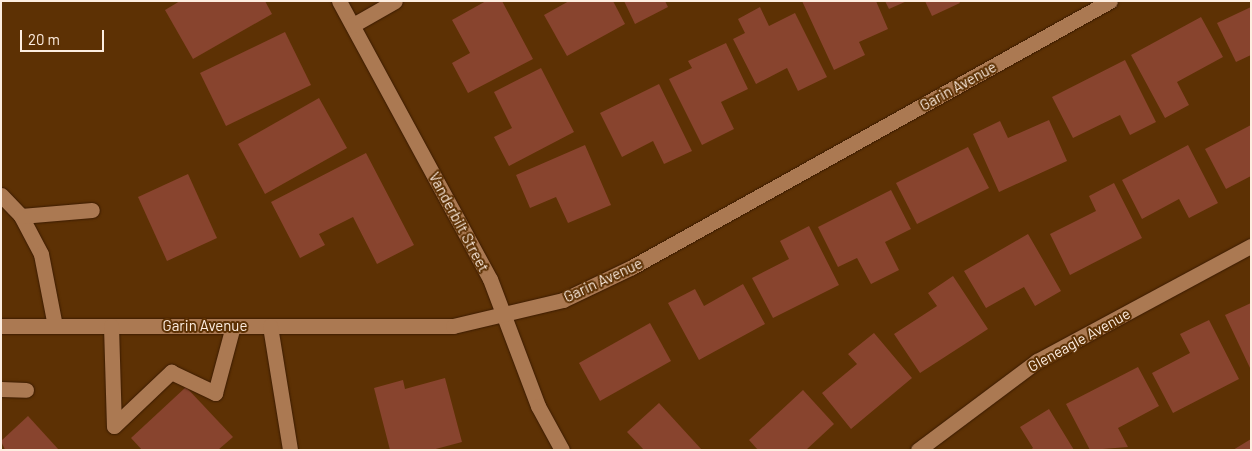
<!DOCTYPE html>
<html>
<head>
<meta charset="utf-8">
<style>
	body { margin:0 }
	#map { position:relative; width:1252px; height:451px; overflow:hidden; background:#5d3104; font-family:Barlow,sans-serif }
	div>[style] { position:absolute }
	.building>* { inset:0; background:#88442e }
	.roads { filter:drop-shadow(0 0 1px #3b1b00) drop-shadow(0 0 1px #3b1b00) }
	.minor>* { height:15px; margin:-7.5px; padding:0 7.5px; transform-origin:7.5px; border-radius:7.5px; background:#ab7952 }
	span { translate:-50% -50%; white-space:nowrap; text-align:center; line-height:1.15; -webkit-text-stroke:4px #5d3104; paint-order:stroke }
	.street-label { font-size:15px; color:#fdede0 }
	.frame { position:absolute; inset:0; border:2px solid #fdede0; pointer-events:none }
	.scale { position:absolute; left:20px; top:30px; width:84px; height:22px; box-sizing:border-box; border:2px solid #fdede0; border-top:0; padding-left:6px; font-size:15px; line-height:18px; white-space:nowrap; color:#fdede0; -webkit-text-stroke:4px #5d3104; paint-order:stroke }
</style>
</head>
<body>
<div id="map">
	<div class="building">
		<i style="clip-path:polygon(180px 1px,265px 1px,272px 14px,193px 59px,165px 10px)"></i>
		<i style="clip-path:polygon(486px 1px,502px 1px,533px 59px,468px 93px,452px 63px,470px 53px,452px 20px)"></i>
		<i style="clip-path:polygon(569px 1px,613px 1px,625px 24px,567px 56px,544px 15px)"></i>
		<i style="clip-path:polygon(624px 1px,665px 1px,668px 7px,635px 24px)"></i>
		<i style="clip-path:polygon(802px 1px,876px 1px,888px 29px,859px 42px,865px 55px,834px 70px)"></i>
		<i style="clip-path:polygon(885px 1px,907px 1px,889px 9px)"></i>
		<i style="clip-path:polygon(925px 1px,959px 1px,960px 3px,932px 16px)"></i>
		<i style="clip-path:polygon(760px 7px,769px 26px,795px 13px,827px 77px,798px 91px,787px 68px,756px 84px,733px 39px,745px 33px,738px 19px)"></i>
		<i style="clip-path:polygon(1251px 7px,1251px 55px,1236px 62px,1217px 23px)"></i>
		<i style="clip-path:polygon(1201px 17px,1223px 57px,1177px 82px,1189px 105px,1165px 118px,1131px 55px)"></i>
		<i style="clip-path:polygon(285px 32px,311px 85px,226px 126px,200px 73px)"></i>
		<i style="clip-path:polygon(726px 43px,748px 89px,721px 102px,734px 129px,702px 145px,669px 79px,692px 68px,688px 61px)"></i>
		<i style="clip-path:polygon(1125px 60px,1156px 122px,1130px 135px,1120px 115px,1073px 138px,1052px 97px)"></i>
		<i style="clip-path:polygon(541px 68px,574px 132px,509px 166px,494px 137px,512px 128px,494px 92px)"></i>
		<i style="clip-path:polygon(659px 84px,692px 151px,664px 164px,653px 141px,622px 157px,600px 113px)"></i>
		<i style="clip-path:polygon(319px 98px,347px 148px,265px 194px,238px 144px)"></i>
		<i style="clip-path:polygon(1049px 120px,1067px 161px,999px 192px,973px 134px,1000px 121px,1008px 138px)"></i>
		<i style="clip-path:polygon(1251px 125px,1251px 176px,1226px 189px,1205px 149px)"></i>
		<i style="clip-path:polygon(585px 145px,611px 205px,568px 223px,556px 197px,530px 208px,516px 175px)"></i>
		<i style="clip-path:polygon(1188px 145px,1218px 203px,1189px 218px,1179px 199px,1142px 219px,1122px 180px)"></i>
		<i style="clip-path:polygon(968px 147px,989px 188px,917px 224px,896px 183px)"></i>
		<i style="clip-path:polygon(366px 153px,414px 245px,377px 264px,353px 217px,319px 234px,325px 245px,300px 258px,271px 202px)"></i>
		<i style="clip-path:polygon(188px 174px,217px 238px,167px 261px,138px 197px)"></i>
		<i style="clip-path:polygon(1114px 183px,1142px 238px,1070px 275px,1050px 234px,1096px 211px,1089px 196px)"></i>
		<i style="clip-path:polygon(891px 190px,911px 229px,885px 242px,899px 270px,871px 284px,857px 258px,838px 267px,818px 227px)"></i>
		<i style="clip-path:polygon(809px 226px,839px 285px,773px 318px,752px 278px,789px 259px,780px 241px)"></i>
		<i style="clip-path:polygon(1028px 234px,1061px 291px,1035px 306px,1024px 287px,986px 308px,964px 271px)"></i>
		<i style="clip-path:polygon(953px 276px,988px 329px,920px 373px,894px 334px,937px 306px,928px 293px)"></i>
		<i style="clip-path:polygon(743px 284px,765px 324px,699px 360px,668px 303px,695px 289px,704px 306px)"></i>
		<i style="clip-path:polygon(1251px 303px,1251px 370px,1225px 315px)"></i>
		<i style="clip-path:polygon(1209px 320px,1239px 379px,1173px 413px,1152px 373px,1190px 353px,1180px 334px)"></i>
		<i style="clip-path:polygon(650px 323px,671px 361px,600px 401px,579px 363px)"></i>
		<i style="clip-path:polygon(874px 333px,912px 378px,851px 429px,822px 393px,857px 364px,848px 354px)"></i>
		<i style="clip-path:polygon(1138px 367px,1159px 406px,1118px 428px,1128px 447px,1090px 450px,1066px 404px)"></i>
		<i style="clip-path:polygon(445px 378px,462px 442px,432px 450px,390px 450px,374px 388px,403px 380px,405px 389px)"></i>
		<i style="clip-path:polygon(186px 387px,233px 437px,218px 450px,142px 450px,131px 438px)"></i>
		<i style="clip-path:polygon(803px 390px,834px 424px,806px 450px,758px 450px,749px 440px)"></i>
		<i style="clip-path:polygon(659px 403px,702px 450px,644px 450px,627px 432px)"></i>
		<i style="clip-path:polygon(1049px 409px,1074px 450px,1030px 450px,1033px 448px,1020px 427px)"></i>
		<i style="clip-path:polygon(28px 416px,59px 450px,5px 450px,1px 441px)"></i>
		<i style="clip-path:polygon(1251px 439px,1251px 450px,1233px 450px)"></i>
	</div>
	<div class="roads">
		<div class="minor">
			<i style="left:339px;top:1px;width:316px;rotate:61.5deg"></i>
			<i style="left:490px;top:279px;width:136px;rotate:69.3deg"></i>
			<i style="left:538px;top:406px;width:50px;rotate:61.4deg"></i>
			<i style="left:353px;top:25px;width:48px;rotate:-29.7deg"></i>
			<i style="left:1px;top:195px;width:29px;rotate:46deg"></i>
			<i style="left:21px;top:216px;width:43px;rotate:62.2deg"></i>
			<i style="left:41px;top:254px;width:73px;rotate:79deg"></i>
			<i style="left:21px;top:216px;width:71px;rotate:-4.8deg"></i>
			<i style="left:1px;top:326px;width:452px"></i>
			<i style="left:453px;top:326px;width:113px;rotate:-13.3deg"></i>
			<i style="left:563px;top:300px;width:76px;rotate:-25.6deg"></i>
			<i style="left:632px;top:267px;width:547px;rotate:-29.1deg"></i>
			<i style="left:111px;top:326px;width:100px;rotate:88.3deg"></i>
			<i style="left:114px;top:426px;width:79px;rotate:-43.5deg"></i>
			<i style="left:171px;top:372px;width:49px;rotate:25.5deg"></i>
			<i style="left:215px;top:393px;width:69px;rotate:-75deg"></i>
			<i style="left:270px;top:326px;width:126px;rotate:80.8deg"></i>
			<i style="left:1px;top:389px;width:25px;rotate:2deg"></i>
			<i style="left:918px;top:450px;width:149px;rotate:-36.8deg"></i>
			<i style="left:1037px;top:361px;width:243px;rotate:-28.3deg"></i>
		</div>
	</div>
	<div class="street-label">
		<span style="left:958px;top:86px;rotate:-29deg">Garin Avenue</span>
		<span style="left:459px;top:222px;rotate:62deg">Vanderbilt Street</span>
		<span style="left:603px;top:280px;rotate:-25deg">Garin Avenue</span>
		<span style="left:205px;top:326px">Garin Avenue</span>
		<span style="left:1079px;top:340px;rotate:-29deg">Gleneagle Avenue</span>
	</div>
	<div class="frame"></div>
	<div class="scale">20 m</div>
</div>
</body>
</html>
